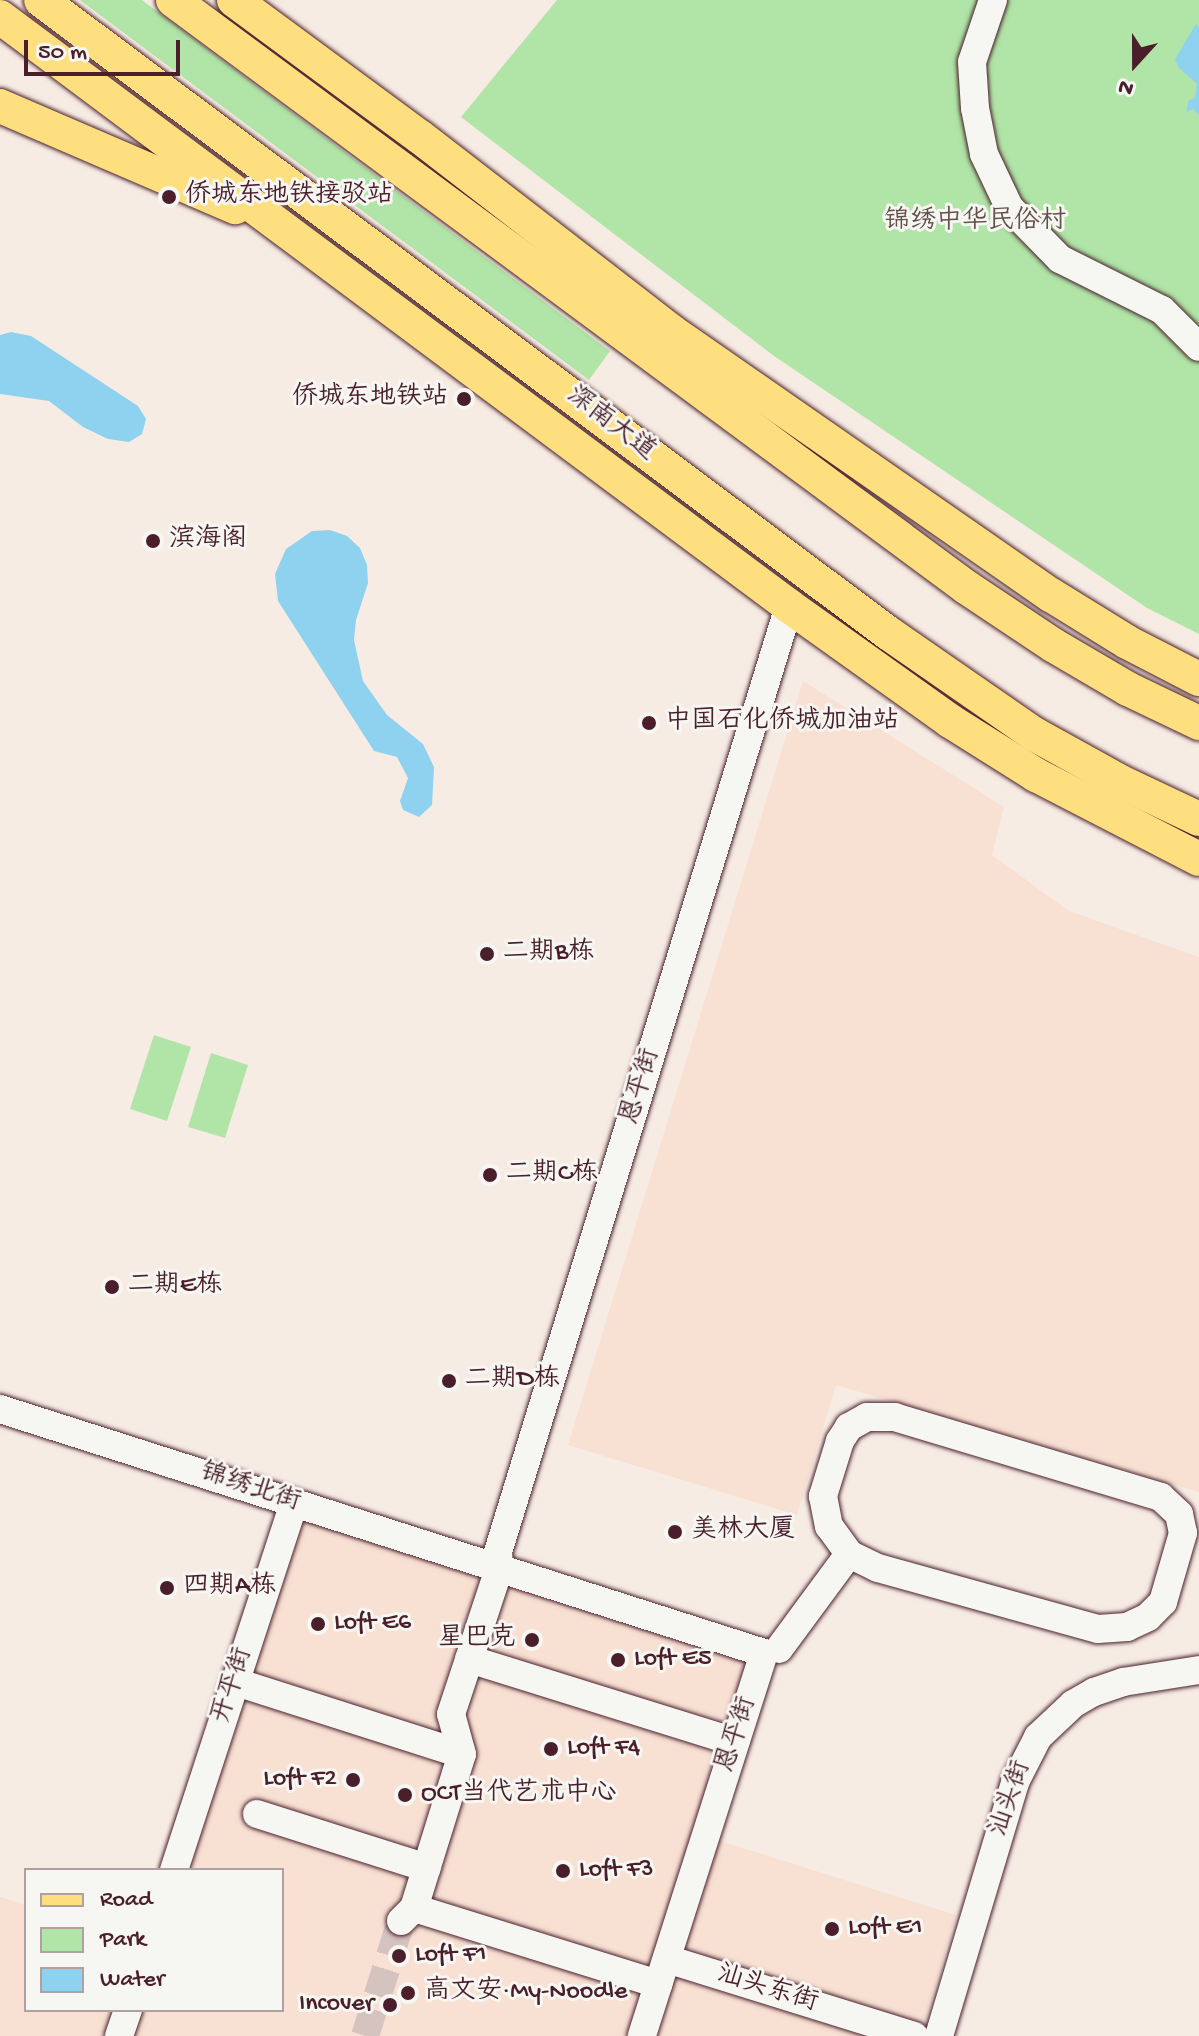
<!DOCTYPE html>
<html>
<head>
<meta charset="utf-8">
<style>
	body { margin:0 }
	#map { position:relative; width:1199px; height:2036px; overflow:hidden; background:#f7ece4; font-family:"Gochi Hand","LXGW WenKai TC",sans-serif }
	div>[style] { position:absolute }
	.built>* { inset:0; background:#f8e0d3 }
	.green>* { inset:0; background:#b0e5a7 }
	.water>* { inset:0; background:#8ed2f0 }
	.minor-tunnel>* { height:28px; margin-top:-14px; transform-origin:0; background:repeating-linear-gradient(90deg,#d4c3bf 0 28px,transparent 0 42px) }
	.roads { filter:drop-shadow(0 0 2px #4a1f2b) drop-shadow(0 0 2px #4a1f2b) }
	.minor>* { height:28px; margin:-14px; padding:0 14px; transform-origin:14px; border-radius:14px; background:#f6f6f2 }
	.major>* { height:34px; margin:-17px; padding:0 17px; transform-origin:17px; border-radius:17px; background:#fddf80 }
	.dots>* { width:22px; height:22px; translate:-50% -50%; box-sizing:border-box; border:4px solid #f6f6f2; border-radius:50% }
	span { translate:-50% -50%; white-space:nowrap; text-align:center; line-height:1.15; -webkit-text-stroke:6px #f6f6f2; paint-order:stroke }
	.poi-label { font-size:26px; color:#4a1f2b }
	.left { translate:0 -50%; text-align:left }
	.right { translate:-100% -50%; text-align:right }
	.park-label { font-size:26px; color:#64504a }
	.street-label { font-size:26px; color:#4a1f2b }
	.legend { position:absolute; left:24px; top:1868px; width:260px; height:144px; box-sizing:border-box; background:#f6f6f2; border:2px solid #b1a0a2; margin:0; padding:10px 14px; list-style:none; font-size:24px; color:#4a1f2b }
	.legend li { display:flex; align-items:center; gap:16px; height:40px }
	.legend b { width:40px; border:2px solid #b1a0a2 }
	.north { position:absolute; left:1095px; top:24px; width:80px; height:80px; -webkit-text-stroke:6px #f6f6f2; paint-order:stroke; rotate:201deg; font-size:22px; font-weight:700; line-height:32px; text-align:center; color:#4a1f2b }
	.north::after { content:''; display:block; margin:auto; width:28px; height:36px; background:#4a1f2b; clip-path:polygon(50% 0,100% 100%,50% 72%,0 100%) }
	.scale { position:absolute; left:24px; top:40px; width:156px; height:36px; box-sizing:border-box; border:4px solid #4a1f2b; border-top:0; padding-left:10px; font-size:24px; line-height:28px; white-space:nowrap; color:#4a1f2b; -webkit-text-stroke:6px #f6f6f2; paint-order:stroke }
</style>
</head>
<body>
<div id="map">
	<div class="built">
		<i style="clip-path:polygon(803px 681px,1004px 807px,992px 855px,1069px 911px,1199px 957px,1199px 1492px,836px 1385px,797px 1515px,568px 1445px)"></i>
		<i style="clip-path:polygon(300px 1520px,751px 1655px,695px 1833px,956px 1915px,921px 2036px,0 2036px,0 1897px,26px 1905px,26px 2010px,282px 2010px,282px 1870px,186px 1870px)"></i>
	</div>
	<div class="green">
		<i style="clip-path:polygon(80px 0,142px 0,610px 351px,589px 380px)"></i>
		<i style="clip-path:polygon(557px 0,1199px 0,1199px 634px,1147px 608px,774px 356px,461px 117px)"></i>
		<i style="clip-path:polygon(154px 1035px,191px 1047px,167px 1121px,130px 1109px)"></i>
		<i style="clip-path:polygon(211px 1053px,248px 1065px,225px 1138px,188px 1127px)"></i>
	</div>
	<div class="water">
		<i style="clip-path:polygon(1196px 24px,1199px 27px,1199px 115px,1193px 109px,1186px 112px,1189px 100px,1195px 98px,1197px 84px,1179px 68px,1175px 59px)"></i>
		<i style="clip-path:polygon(11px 332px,31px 336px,138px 406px,146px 419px,142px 434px,129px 442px,108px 439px,83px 427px,49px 401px,0 394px,0 335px)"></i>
		<i style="clip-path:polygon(330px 530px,347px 536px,360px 548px,367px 565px,368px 583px,356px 620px,354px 640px,363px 681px,387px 715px,423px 744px,434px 767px,432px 805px,419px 817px,403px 810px,400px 801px,408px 778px,397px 757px,374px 751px,278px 601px,275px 574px,286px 549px,312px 531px)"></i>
	</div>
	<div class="minor-tunnel">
		<i style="left:365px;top:2036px;width:121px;rotate:-72.6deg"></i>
	</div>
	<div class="roads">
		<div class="minor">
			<i style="left:993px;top:0;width:65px;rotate:108.7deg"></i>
			<i style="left:972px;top:62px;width:46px;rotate:86.3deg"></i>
			<i style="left:975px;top:108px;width:47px;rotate:78.9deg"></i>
			<i style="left:984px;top:154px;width:59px;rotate:64.7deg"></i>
			<i style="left:1009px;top:207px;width:73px;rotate:45.6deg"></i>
			<i style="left:1060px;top:259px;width:114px;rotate:26.6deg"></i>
			<i style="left:1162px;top:310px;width:52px;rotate:45deg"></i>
			<i style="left:0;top:1409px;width:802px;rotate:17.71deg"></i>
			<i style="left:764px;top:1653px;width:402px;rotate:107.7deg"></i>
			<i style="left:779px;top:1649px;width:118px;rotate:-53.6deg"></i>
			<i style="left:849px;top:1554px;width:32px;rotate:26deg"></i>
			<i style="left:878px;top:1568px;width:228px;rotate:15.5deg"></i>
			<i style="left:1098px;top:1629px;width:29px;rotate:-4deg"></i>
			<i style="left:1127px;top:1627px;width:23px;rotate:-25deg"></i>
			<i style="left:1148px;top:1617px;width:21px;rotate:-45deg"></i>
			<i style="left:1163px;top:1602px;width:72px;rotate:-73.8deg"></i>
			<i style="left:1183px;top:1533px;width:19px;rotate:-102deg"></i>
			<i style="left:1179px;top:1514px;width:25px;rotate:-137deg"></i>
			<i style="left:1161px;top:1497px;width:278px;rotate:-163.3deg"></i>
			<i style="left:895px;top:1417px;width:28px;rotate:180deg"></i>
			<i style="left:867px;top:1417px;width:21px;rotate:151deg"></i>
			<i style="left:849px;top:1427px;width:17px;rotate:123deg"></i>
			<i style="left:840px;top:1441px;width:58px;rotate:107.2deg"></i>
			<i style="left:823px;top:1496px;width:31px;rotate:79deg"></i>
			<i style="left:829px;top:1526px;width:34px;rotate:54deg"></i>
			<i style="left:469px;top:1659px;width:279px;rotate:17.3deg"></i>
			<i style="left:236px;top:1682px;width:237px;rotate:17.7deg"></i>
			<i style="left:257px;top:1814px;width:178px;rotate:17.6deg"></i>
			<i style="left:174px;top:1870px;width:386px;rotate:-71.9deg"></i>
			<i style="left:414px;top:1908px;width:256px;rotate:17.3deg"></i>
			<i style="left:401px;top:1921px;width:18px;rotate:-45deg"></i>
			<i style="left:414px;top:1908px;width:161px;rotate:-72.7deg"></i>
			<i style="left:462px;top:1754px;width:41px;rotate:-105.4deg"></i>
			<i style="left:451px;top:1714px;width:153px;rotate:-71.7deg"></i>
			<i style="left:499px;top:1569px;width:17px;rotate:-93deg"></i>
			<i style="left:498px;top:1552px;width:990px;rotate:-72.9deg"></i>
			<i style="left:667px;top:1959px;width:259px;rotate:17.3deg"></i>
			<i style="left:119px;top:2036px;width:28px;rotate:-71deg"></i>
			<i style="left:939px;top:2036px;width:265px;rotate:-73.3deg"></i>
			<i style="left:1015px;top:1782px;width:51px;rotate:-62.9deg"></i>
			<i style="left:1038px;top:1737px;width:48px;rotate:-43.3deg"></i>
			<i style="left:1073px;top:1704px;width:24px;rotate:-30deg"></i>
			<i style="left:1094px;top:1692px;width:31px;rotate:-19deg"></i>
			<i style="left:1123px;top:1682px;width:77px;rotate:-9deg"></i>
		</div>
		<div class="major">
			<i style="left:41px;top:0;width:1057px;rotate:36.77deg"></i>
			<i style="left:888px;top:633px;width:178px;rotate:34.7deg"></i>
			<i style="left:1034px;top:734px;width:99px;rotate:28.9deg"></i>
			<i style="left:1121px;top:782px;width:86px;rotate:25.4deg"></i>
			<i style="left:173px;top:0;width:987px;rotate:36.51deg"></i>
			<i style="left:966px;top:587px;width:105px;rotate:33.7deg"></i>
			<i style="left:1053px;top:645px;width:87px;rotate:30.4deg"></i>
			<i style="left:1128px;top:689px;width:79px;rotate:25.6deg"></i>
			<i style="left:234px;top:0;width:231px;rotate:36.4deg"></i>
			<i style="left:420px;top:137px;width:319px;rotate:37.7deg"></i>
			<i style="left:672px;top:332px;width:461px;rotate:34.8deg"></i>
			<i style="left:1051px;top:595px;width:89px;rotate:31.7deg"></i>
			<i style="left:1127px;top:642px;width:81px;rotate:27.2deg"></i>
			<i style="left:0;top:17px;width:985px;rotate:36.74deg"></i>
			<i style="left:789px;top:606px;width:198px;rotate:35.5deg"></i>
			<i style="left:950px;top:721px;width:102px;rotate:32.1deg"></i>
			<i style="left:1036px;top:775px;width:183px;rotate:27.3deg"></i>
			<i style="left:0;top:106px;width:256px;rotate:23.3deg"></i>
		</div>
	</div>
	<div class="dots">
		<i style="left:169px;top:197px;background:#4a1f2b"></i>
		<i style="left:464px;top:399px;background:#4a1f2b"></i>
		<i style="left:153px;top:541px;background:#4a1f2b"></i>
		<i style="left:649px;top:723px;background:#4a1f2b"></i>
		<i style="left:487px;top:954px;background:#4a1f2b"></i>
		<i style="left:490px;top:1175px;background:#4a1f2b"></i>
		<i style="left:112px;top:1287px;background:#4a1f2b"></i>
		<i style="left:449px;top:1381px;background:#4a1f2b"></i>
		<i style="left:675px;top:1532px;background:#4a1f2b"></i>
		<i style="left:167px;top:1588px;background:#4a1f2b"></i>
		<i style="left:318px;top:1624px;background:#4a1f2b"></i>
		<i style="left:532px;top:1640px;background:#4a1f2b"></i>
		<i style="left:618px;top:1660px;background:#4a1f2b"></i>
		<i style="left:551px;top:1749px;background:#4a1f2b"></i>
		<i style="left:353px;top:1780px;background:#4a1f2b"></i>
		<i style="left:405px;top:1795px;background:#4a1f2b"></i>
		<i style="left:563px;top:1871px;background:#4a1f2b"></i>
		<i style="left:832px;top:1929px;background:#4a1f2b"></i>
		<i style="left:399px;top:1956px;background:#4a1f2b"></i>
		<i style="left:408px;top:1993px;background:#4a1f2b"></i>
		<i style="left:390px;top:2005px;background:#4a1f2b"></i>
	</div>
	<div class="poi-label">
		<span class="left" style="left:185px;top:197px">侨城东地铁接驳站</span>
		<span class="right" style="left:448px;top:399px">侨城东地铁站</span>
		<span class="left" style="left:169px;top:541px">滨海阁</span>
		<span class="left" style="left:665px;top:723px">中国石化侨城加油站</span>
		<span class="left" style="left:503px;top:954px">二期B栋</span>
		<span class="left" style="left:506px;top:1175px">二期C栋</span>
		<span class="left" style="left:128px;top:1287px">二期E栋</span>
		<span class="left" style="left:465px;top:1381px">二期D栋</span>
		<span class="left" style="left:691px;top:1532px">美林大厦</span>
		<span class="left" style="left:183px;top:1588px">四期A栋</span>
		<span class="left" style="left:334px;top:1624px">Loft E6</span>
		<span class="right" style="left:516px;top:1640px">星巴克</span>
		<span class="left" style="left:634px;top:1660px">Loft E5</span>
		<span class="left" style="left:567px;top:1749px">Loft F4</span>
		<span class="right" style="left:337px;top:1780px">Loft F2</span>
		<span class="left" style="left:421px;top:1795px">OCT当代艺术中心</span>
		<span class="left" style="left:579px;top:1871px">Loft F3</span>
		<span class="left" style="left:848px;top:1929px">Loft E1</span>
		<span class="left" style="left:415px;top:1956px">Loft F1</span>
		<span class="left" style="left:424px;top:1993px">高文安·My-Noodle</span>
		<span class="right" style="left:374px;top:2005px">Incover</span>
	</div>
	<div class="park-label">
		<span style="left:975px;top:223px">锦绣中华民俗村</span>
	</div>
	<div class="street-label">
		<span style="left:610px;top:425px;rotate:37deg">深南大道</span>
		<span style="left:642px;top:1087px;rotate:-73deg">恩平街</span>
		<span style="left:250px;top:1489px;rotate:18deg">锦绣北街</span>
		<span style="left:234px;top:1686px;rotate:-72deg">开平街</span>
		<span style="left:738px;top:1735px;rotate:-72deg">恩平街</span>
		<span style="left:1012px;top:1799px;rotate:-71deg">汕头街</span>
		<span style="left:767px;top:1990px;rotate:17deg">汕头东街</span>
	</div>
	<ul class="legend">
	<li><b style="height:10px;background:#fddf80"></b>Road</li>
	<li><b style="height:22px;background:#b0e5a7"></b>Park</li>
	<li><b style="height:22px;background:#8ed2f0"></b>Water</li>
	</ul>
	<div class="north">N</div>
	<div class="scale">50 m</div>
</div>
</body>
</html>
